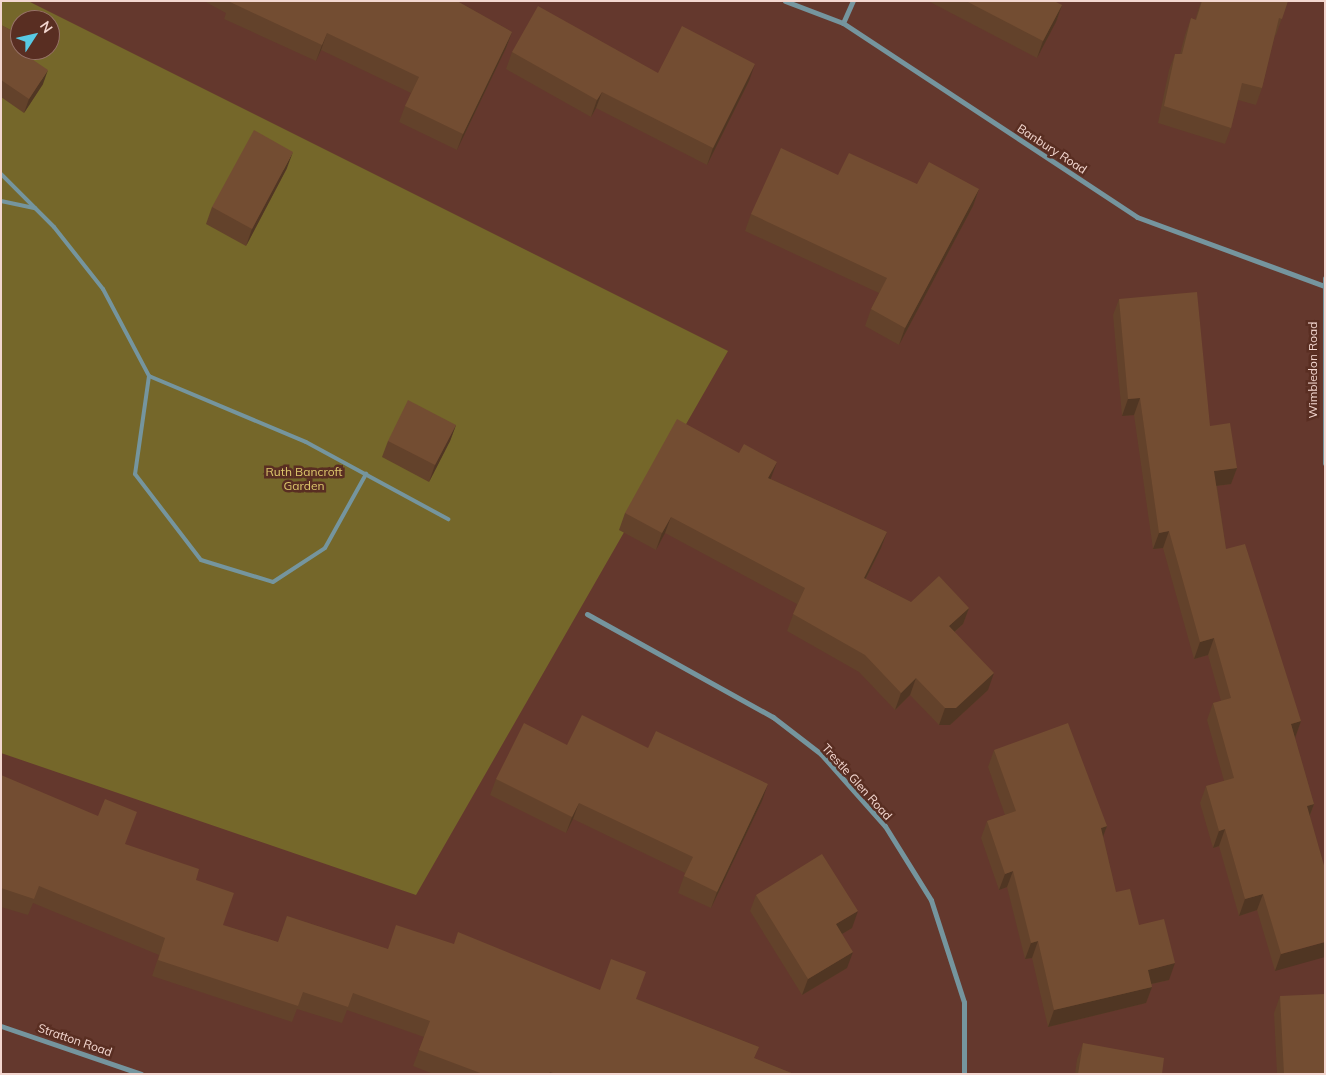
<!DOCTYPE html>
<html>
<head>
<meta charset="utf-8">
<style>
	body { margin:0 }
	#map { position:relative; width:1326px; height:1075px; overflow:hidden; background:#64382d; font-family:Mulish,sans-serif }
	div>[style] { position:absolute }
	.green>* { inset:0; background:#75672a }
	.lane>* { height:4px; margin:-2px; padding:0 2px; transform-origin:2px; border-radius:2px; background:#75959e }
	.street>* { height:5px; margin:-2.5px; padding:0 2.5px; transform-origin:2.5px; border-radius:2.5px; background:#75959e }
	.wall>* { inset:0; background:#63422b }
	.shaded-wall>* { inset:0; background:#503623 }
	.building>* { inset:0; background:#734d32 }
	span { translate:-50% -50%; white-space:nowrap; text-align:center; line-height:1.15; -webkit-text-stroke:5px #592e22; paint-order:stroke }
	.street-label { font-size:12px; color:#f3d7d0 }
	.park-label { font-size:12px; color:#ddc76c }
	.frame { position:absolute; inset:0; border:2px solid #f3d7d0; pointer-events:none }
	.north { position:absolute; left:10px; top:10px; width:50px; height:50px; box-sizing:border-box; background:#592e22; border:1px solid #977268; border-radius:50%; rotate:55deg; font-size:14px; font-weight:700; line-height:20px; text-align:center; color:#f3d7d0 }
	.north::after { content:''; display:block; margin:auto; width:18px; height:22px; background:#58c9e3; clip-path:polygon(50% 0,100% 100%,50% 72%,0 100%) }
</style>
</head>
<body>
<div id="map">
	<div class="green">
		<i style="clip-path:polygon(evenodd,1px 1px,28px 1px,728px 351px,416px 895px,1px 753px,1px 1px,20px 20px,50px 20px,50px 50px,20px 50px,20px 20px)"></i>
	</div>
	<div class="lane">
		<i style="left:1px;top:174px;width:75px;rotate:45deg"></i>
		<i style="left:54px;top:227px;width:79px;rotate:51.7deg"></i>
		<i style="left:103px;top:289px;width:98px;rotate:62.1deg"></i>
		<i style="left:149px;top:376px;width:170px;rotate:22.8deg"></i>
		<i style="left:306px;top:442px;width:162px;rotate:28.5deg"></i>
		<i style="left:1px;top:201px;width:35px;rotate:12deg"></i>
		<i style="left:149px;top:376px;width:99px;rotate:98.1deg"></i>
		<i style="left:135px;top:474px;width:108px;rotate:52.5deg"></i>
		<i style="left:201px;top:560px;width:75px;rotate:17deg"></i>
		<i style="left:273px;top:582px;width:62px;rotate:-33.2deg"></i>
		<i style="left:325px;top:548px;width:85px;rotate:-61deg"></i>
	</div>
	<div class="street">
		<i style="left:785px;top:1px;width:62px;rotate:20.8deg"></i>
		<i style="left:843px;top:23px;width:352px;rotate:33.4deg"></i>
		<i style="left:1137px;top:217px;width:200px;rotate:20.2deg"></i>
		<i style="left:843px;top:23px;width:24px;rotate:-66deg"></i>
		<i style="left:1325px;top:278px;width:185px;rotate:90deg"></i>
		<i style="left:587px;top:614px;width:213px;rotate:29deg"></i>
		<i style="left:773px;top:717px;width:61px;rotate:37.6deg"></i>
		<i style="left:821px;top:754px;width:96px;rotate:48.4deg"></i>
		<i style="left:885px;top:826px;width:87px;rotate:58.1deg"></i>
		<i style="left:931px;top:900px;width:107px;rotate:72.1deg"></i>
		<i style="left:964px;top:1002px;width:72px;rotate:90deg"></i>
		<i style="left:1px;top:1026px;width:148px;rotate:18.9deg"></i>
	</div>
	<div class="wall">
		<i style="clip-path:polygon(204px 1px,457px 1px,512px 32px,506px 48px,457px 150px,399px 122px,405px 106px,411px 93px,321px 50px,316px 61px,224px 19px,226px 13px)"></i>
		<i style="clip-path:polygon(928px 1px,1054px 1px,1062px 5px,1056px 22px,1037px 58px)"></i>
		<i style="clip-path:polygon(1201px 1px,1288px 1px,1276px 35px,1275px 35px,1262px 88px,1256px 105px,1238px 100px,1231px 128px,1225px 144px,1158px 123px,1169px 70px,1175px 54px,1180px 54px,1185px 35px,1191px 18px,1195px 20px)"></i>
		<i style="clip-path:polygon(1px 25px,20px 35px,20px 46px,19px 50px,43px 84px,24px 113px,1px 97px)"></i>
		<i style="clip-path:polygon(512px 52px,658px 73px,749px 81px,707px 165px,596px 108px,591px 117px,506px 69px)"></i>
		<i style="clip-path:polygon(287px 168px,246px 246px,206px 224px,212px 207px)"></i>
		<i style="clip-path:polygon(838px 175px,917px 184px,979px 189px,973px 206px,899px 345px,865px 326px,871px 309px,879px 293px,745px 231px,751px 214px)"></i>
		<i style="clip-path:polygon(1119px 299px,1210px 426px,1237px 468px,1231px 484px,1217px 486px,1226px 549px,1301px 721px,1295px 738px,1314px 804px,1310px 816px,1325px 869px,1275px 971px,1257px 910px,1239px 916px,1219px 846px,1213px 848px,1200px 803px,1206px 786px,1224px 781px,1207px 720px,1213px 703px,1221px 701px,1208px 655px,1194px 659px,1163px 548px,1153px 549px,1134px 415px,1122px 416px,1113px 315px)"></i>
		<i style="clip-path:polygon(456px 425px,450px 441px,429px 482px,382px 457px,388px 441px)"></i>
		<i style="clip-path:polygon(771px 479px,887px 532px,881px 548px,866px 579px,911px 602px,969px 608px,963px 624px,955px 632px,988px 690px,950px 725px,939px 725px,910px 695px,895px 710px,859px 672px,787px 631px,797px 604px,665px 533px,656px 550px,619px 530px,625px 513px)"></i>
		<i style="clip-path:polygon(567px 745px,648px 748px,762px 801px,711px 908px,678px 893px,685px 873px,573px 819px,566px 833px,490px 795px,496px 779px)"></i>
		<i style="clip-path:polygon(994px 750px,1107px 826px,1103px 836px,1116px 892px,1139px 925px,1169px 980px,1152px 984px,1152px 987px,1146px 1003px,1048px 1027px,1032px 958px,1025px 959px,1007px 887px,999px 890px,981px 838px,987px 821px,1005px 815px,988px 767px)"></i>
		<i style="clip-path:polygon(1px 775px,125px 844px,196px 880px,223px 925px,278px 942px,287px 916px,388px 949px,454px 944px,600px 990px,637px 999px,759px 1047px,754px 1058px,794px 1074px,433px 1074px,413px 1066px,424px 1037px,347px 1010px,342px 1023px,297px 1009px,292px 1022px,152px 976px,159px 955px,33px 903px,28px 915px,1px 907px)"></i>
		<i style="clip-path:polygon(756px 895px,852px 928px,842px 934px,847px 968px,802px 995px,750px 911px)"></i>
		<i style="clip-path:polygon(1280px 996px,1325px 1074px,1277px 1074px,1274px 1013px)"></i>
		<i style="clip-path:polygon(1083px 1043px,1162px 1074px,1075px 1074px,1077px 1059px)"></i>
	</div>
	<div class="shaded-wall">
		<i style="clip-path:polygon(1062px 5px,1056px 22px,1037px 58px,1043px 41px)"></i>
		<i style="clip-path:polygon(512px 32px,506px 48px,457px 150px,463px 134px)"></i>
		<i style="clip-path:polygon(327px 33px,321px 50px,316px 61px,322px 45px)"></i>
		<i style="clip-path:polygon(755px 64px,749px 81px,707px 165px,713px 148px)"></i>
		<i style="clip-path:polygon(48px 70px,43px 84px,24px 113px,29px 99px)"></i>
		<i style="clip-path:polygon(602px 92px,596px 108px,591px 117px,597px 100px)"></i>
		<i style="clip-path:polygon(293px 152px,287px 168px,246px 246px,252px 229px)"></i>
		<i style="clip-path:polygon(979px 189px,973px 206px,899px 345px,905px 328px)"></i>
		<i style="clip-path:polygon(1140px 398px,1134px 415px,1122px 416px,1128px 399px)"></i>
		<i style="clip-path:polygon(456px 425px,450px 441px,429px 482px,435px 465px)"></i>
		<i style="clip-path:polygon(777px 462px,771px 478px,762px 495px,768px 478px)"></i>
		<i style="clip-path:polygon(1237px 468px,1231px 484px,1208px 487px,1214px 471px)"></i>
		<i style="clip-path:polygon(671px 517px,665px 533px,656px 550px,662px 533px)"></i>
		<i style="clip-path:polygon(1169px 531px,1163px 548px,1153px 549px,1159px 533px)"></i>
		<i style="clip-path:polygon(887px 532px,881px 548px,858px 594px,864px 578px)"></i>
		<i style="clip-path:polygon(969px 608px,963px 624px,943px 642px,949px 626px)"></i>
		<i style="clip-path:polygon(1214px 638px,1208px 655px,1194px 659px,1200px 642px)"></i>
		<i style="clip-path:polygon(994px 673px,988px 690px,950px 725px,939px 725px,945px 708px)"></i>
		<i style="clip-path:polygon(916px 678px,910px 695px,895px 710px,901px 693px)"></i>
		<i style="clip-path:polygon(1301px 721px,1295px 738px,1291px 724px)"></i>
		<i style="clip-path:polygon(768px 784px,762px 801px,711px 908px,717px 892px)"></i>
		<i style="clip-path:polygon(579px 803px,573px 819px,566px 833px,572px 817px)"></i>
		<i style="clip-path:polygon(1314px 804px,1308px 820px,1307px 806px)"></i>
		<i style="clip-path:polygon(1107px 826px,1101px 842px,1101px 828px)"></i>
		<i style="clip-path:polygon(1225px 829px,1219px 846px,1213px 848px,1219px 831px)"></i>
		<i style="clip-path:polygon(1013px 871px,1007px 887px,999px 890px,1005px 874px)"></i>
		<i style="clip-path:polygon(1263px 894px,1257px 910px,1239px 916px,1245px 899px)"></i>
		<i style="clip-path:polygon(858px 911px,852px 928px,830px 941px,836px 924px)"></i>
		<i style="clip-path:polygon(1038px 941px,1032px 958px,1025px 959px,1031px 943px)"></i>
		<i style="clip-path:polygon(1325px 942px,1325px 957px,1275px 971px,1281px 954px)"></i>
		<i style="clip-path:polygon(853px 952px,847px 968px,802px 995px,808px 979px)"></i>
		<i style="clip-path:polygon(1175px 963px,1169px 980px,1142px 986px,1148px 970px)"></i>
		<i style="clip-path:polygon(1152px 987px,1146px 1003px,1048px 1027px,1054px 1010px)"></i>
	</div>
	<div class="building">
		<i style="clip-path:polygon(230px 1px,457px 1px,512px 32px,463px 134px,405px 106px,419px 77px,327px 33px,322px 45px,230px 2px)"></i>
		<i style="clip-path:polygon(966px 1px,1054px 1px,1062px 5px,1043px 41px)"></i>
		<i style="clip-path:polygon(1202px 1px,1288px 1px,1282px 19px,1279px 18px,1262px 88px,1242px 83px,1231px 128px,1164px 106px,1175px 54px,1182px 54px,1191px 18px,1196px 20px)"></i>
		<i style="clip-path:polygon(538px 6px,658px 73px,682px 26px,755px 64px,713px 148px,602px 92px,597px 100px,512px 52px)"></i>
		<i style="clip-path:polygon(1px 25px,20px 35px,20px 43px,17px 49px,48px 70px,29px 99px,1px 80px)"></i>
		<i style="clip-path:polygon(254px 130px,293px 152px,252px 229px,212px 207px)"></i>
		<i style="clip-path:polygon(781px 148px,838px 175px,849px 153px,917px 184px,929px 162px,979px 189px,905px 328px,871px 309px,887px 278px,751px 214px)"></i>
		<i style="clip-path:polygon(1197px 292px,1210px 426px,1230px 423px,1237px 468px,1214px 471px,1226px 549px,1245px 544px,1301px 721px,1291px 724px,1314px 804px,1307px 806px,1325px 869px,1325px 942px,1281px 954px,1263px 894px,1245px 899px,1225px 829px,1219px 831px,1206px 786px,1234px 778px,1213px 703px,1231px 698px,1214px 638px,1200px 642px,1169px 531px,1159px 533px,1140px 398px,1128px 399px,1119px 299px)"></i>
		<i style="clip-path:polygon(408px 400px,456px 425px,435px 465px,388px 441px)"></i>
		<i style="clip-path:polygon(677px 419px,739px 453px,744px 444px,777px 462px,768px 478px,887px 532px,864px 578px,911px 602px,939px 576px,969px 608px,949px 626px,994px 673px,956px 708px,945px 708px,916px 678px,901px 693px,865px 655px,793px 614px,805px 588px,671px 517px,662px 533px,625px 513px)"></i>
		<i style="clip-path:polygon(582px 715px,648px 748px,656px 731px,768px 784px,717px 892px,684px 876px,693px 857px,579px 803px,572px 817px,496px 779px,524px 723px,567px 745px)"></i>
		<i style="clip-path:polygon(1068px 723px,1107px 826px,1101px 828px,1116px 892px,1130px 889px,1139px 925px,1164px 919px,1175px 963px,1148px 970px,1152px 987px,1054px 1010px,1038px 941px,1031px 943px,1013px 871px,1005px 874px,987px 821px,1016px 811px,994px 750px)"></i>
		<i style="clip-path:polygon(1px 775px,98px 816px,105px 799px,137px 812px,125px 844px,199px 869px,196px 880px,234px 893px,223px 925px,278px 942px,287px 916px,388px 949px,396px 925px,454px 944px,458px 932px,600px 990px,611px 959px,646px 972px,636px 999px,759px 1047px,754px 1058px,794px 1074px,556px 1074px,550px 1072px,549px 1074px,483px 1074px,419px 1050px,430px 1021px,353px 993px,348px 1007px,303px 992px,298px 1006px,158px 960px,165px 938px,39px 886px,34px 899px,1px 888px)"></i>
		<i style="clip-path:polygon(822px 854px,858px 911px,836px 924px,853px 952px,808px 979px,756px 895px)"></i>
		<i style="clip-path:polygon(1325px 994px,1325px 1074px,1284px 1074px,1280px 996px)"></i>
		<i style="clip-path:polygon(1083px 1043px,1164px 1058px,1162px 1074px,1078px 1074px)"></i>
	</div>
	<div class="street-label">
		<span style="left:1052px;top:149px;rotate:33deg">Banbury Road</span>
		<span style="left:1313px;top:370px;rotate:-90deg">Wimbledon Road</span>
		<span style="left:857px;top:782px;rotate:48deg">Trestle Glen Road</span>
		<span style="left:75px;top:1040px;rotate:19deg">Stratton Road</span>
	</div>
	<div class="park-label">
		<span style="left:304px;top:479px">Ruth Bancroft<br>Garden</span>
	</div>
	<div class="frame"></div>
	<div class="north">N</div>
</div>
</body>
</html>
